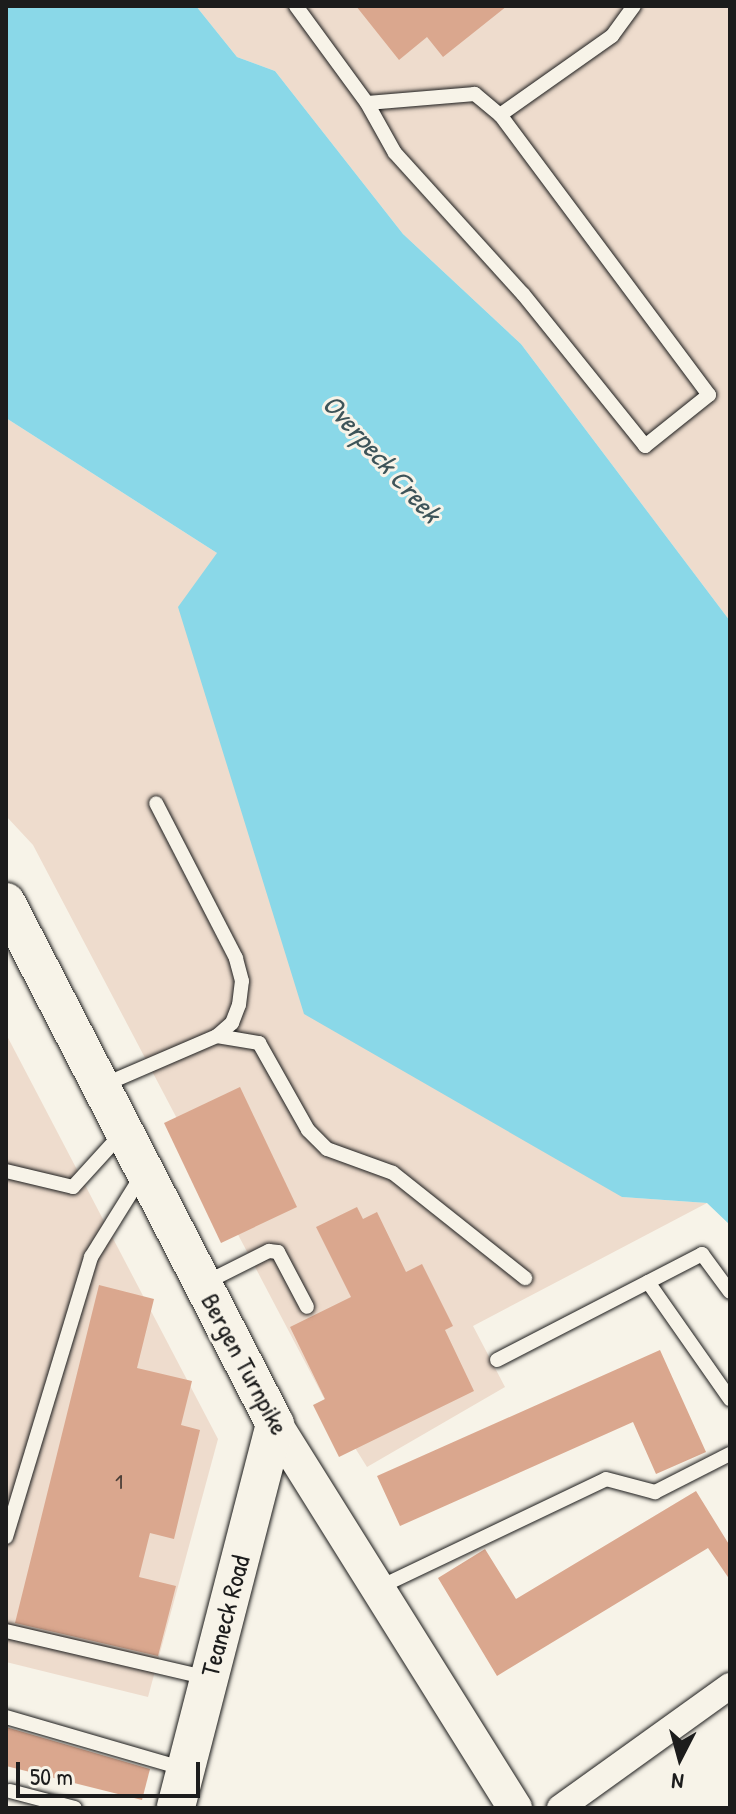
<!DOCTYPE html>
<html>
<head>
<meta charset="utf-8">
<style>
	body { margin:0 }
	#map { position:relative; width:736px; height:1814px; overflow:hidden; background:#f7f3e8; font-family:"Patrick Hand",sans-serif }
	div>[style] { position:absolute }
	.built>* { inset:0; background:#eedccd }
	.water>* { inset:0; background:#8ad8e8 }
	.building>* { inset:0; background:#daa78e }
	.roads { filter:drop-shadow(0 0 2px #1c1c1c) drop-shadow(0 0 2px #1c1c1c) }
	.service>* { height:14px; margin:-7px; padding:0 7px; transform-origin:7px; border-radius:7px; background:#f7f3e8 }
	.minor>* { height:26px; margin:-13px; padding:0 13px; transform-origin:13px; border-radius:13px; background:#f7f3e8 }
	.tertiary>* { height:34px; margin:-17px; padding:0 17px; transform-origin:17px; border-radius:17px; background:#f7f3e8 }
	.secondary>* { height:38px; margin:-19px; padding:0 19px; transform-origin:19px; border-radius:19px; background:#f7f3e8 }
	span { translate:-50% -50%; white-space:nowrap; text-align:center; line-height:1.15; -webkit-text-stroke:6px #f7f3e8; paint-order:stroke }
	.number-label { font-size:22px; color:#4c3f38 }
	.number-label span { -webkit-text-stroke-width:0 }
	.street-label { font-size:26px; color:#1c1c1c }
	.water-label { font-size:28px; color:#3d5459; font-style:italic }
	.frame { position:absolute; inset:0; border:8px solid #1c1c1c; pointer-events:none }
	.north { position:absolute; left:640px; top:1718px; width:80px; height:80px; -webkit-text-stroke:6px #f7f3e8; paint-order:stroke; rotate:186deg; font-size:22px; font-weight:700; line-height:32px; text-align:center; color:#1c1c1c }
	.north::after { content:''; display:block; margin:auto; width:28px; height:36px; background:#1c1c1c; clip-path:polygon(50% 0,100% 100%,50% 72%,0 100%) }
	.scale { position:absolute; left:16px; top:1762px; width:184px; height:36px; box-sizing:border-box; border:4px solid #1c1c1c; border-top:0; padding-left:10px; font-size:24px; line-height:28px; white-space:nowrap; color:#1c1c1c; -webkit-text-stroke:6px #f7f3e8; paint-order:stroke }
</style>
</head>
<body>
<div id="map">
	<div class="built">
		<i style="clip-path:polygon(196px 6px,730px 6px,730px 621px,521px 344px,403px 234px,275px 71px,237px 57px)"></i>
		<i style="clip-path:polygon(6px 418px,217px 553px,622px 1197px,707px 1203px,473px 1326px,505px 1387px,367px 1467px,325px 1400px,33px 845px,6px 816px)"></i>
		<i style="clip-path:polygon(6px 1034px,218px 1439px,148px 1697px,6px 1662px)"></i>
	</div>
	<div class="water">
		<i style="clip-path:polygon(6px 6px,196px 6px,237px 57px,275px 71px,403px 234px,521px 344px,730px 621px,730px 1225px,707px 1203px,622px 1197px,304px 1014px,178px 607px,217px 553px,6px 418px)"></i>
	</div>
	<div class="building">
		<i style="clip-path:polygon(356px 6px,507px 6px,443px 57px,427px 37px,399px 60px)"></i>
		<i style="clip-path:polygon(240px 1087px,297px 1207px,221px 1243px,164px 1123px)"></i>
		<i style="clip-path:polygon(357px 1207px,363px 1219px,377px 1212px,406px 1272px,422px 1264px,453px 1326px,445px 1330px,474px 1391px,339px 1457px,313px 1405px,325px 1399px,290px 1327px,351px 1297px,316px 1227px)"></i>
		<i style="clip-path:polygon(99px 1285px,154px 1299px,137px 1368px,192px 1381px,181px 1425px,200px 1430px,174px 1539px,150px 1533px,139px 1577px,176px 1586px,158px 1656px,15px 1623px)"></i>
		<i style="clip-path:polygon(660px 1350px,706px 1452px,656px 1474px,633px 1422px,400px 1526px,377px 1476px)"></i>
		<i style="clip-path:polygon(696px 1491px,730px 1546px,730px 1580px,708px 1548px,497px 1676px,438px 1578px,485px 1549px,516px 1599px)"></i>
		<i style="clip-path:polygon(6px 1727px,150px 1769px,142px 1800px,6px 1766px)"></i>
	</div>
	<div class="roads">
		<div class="service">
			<i style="left:296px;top:6px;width:120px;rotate:53.8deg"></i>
			<i style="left:367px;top:103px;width:57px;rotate:60.8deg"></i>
			<i style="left:395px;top:153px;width:190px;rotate:47.8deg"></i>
			<i style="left:523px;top:294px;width:195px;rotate:51.2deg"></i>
			<i style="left:645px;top:446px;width:82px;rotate:-38.6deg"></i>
			<i style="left:709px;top:395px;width:349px;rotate:-126.7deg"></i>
			<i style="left:500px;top:115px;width:33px;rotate:-140deg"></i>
			<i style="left:475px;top:94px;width:108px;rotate:175.2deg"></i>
			<i style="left:500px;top:115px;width:137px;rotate:-35.2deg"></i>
			<i style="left:612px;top:36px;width:37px;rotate:-54deg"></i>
			<i style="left:217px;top:1036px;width:43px;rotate:9.5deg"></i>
			<i style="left:259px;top:1043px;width:100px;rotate:60.6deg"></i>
			<i style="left:308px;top:1130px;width:27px;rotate:45deg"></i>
			<i style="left:327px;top:1149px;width:70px;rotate:20deg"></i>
			<i style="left:393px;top:1173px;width:169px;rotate:38.5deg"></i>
			<i style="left:101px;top:1086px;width:126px;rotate:-23.3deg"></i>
			<i style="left:217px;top:1036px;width:20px;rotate:-41deg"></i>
			<i style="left:232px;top:1023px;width:19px;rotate:-69deg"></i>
			<i style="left:239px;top:1005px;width:24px;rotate:-83deg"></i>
			<i style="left:242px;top:981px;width:24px;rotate:-105deg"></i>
			<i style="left:236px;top:958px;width:174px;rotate:-117.3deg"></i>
			<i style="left:6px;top:1171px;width:69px;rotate:13.4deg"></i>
			<i style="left:73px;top:1187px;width:74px;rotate:-47.7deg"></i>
			<i style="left:648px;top:1282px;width:143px;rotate:55deg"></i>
			<i style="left:203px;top:1284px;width:74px;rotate:-26.6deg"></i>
			<i style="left:269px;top:1251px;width:9px;rotate:6deg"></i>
			<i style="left:278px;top:1252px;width:62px;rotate:62.2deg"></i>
			<i style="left:497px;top:1360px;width:231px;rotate:-27.3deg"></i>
			<i style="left:702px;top:1254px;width:47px;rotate:53.6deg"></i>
			<i style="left:6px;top:1537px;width:293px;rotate:-73.1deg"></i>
			<i style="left:91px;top:1257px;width:97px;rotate:-58.1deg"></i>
			<i style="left:380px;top:1587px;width:250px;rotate:-25.5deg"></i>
			<i style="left:606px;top:1479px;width:51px;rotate:14.9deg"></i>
			<i style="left:655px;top:1492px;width:84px;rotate:-26.9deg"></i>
			<i style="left:6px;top:1631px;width:207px;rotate:13.1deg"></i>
			<i style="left:6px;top:1717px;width:186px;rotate:16.2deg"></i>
			<i style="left:10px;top:1791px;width:67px;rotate:14.7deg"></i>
		</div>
		<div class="minor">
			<i style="left:560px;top:1808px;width:209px;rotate:-35.7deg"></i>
		</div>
		<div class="tertiary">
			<i style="left:275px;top:1424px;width:453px;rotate:58deg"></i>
		</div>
		<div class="secondary">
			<i style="left:6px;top:902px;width:587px;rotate:62.74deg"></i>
			<i style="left:275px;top:1424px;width:397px;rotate:104.5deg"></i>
		</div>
	</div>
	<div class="number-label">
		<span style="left:119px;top:1482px">1</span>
	</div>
	<div class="street-label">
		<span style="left:245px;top:1364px;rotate:62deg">Bergen Turnpike</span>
		<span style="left:225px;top:1616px;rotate:-75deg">Teaneck Road</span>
	</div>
	<div class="water-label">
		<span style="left:382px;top:458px;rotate:48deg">Overpeck Creek</span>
	</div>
	<div class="frame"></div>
	<div class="north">N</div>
	<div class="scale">50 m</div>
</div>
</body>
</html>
